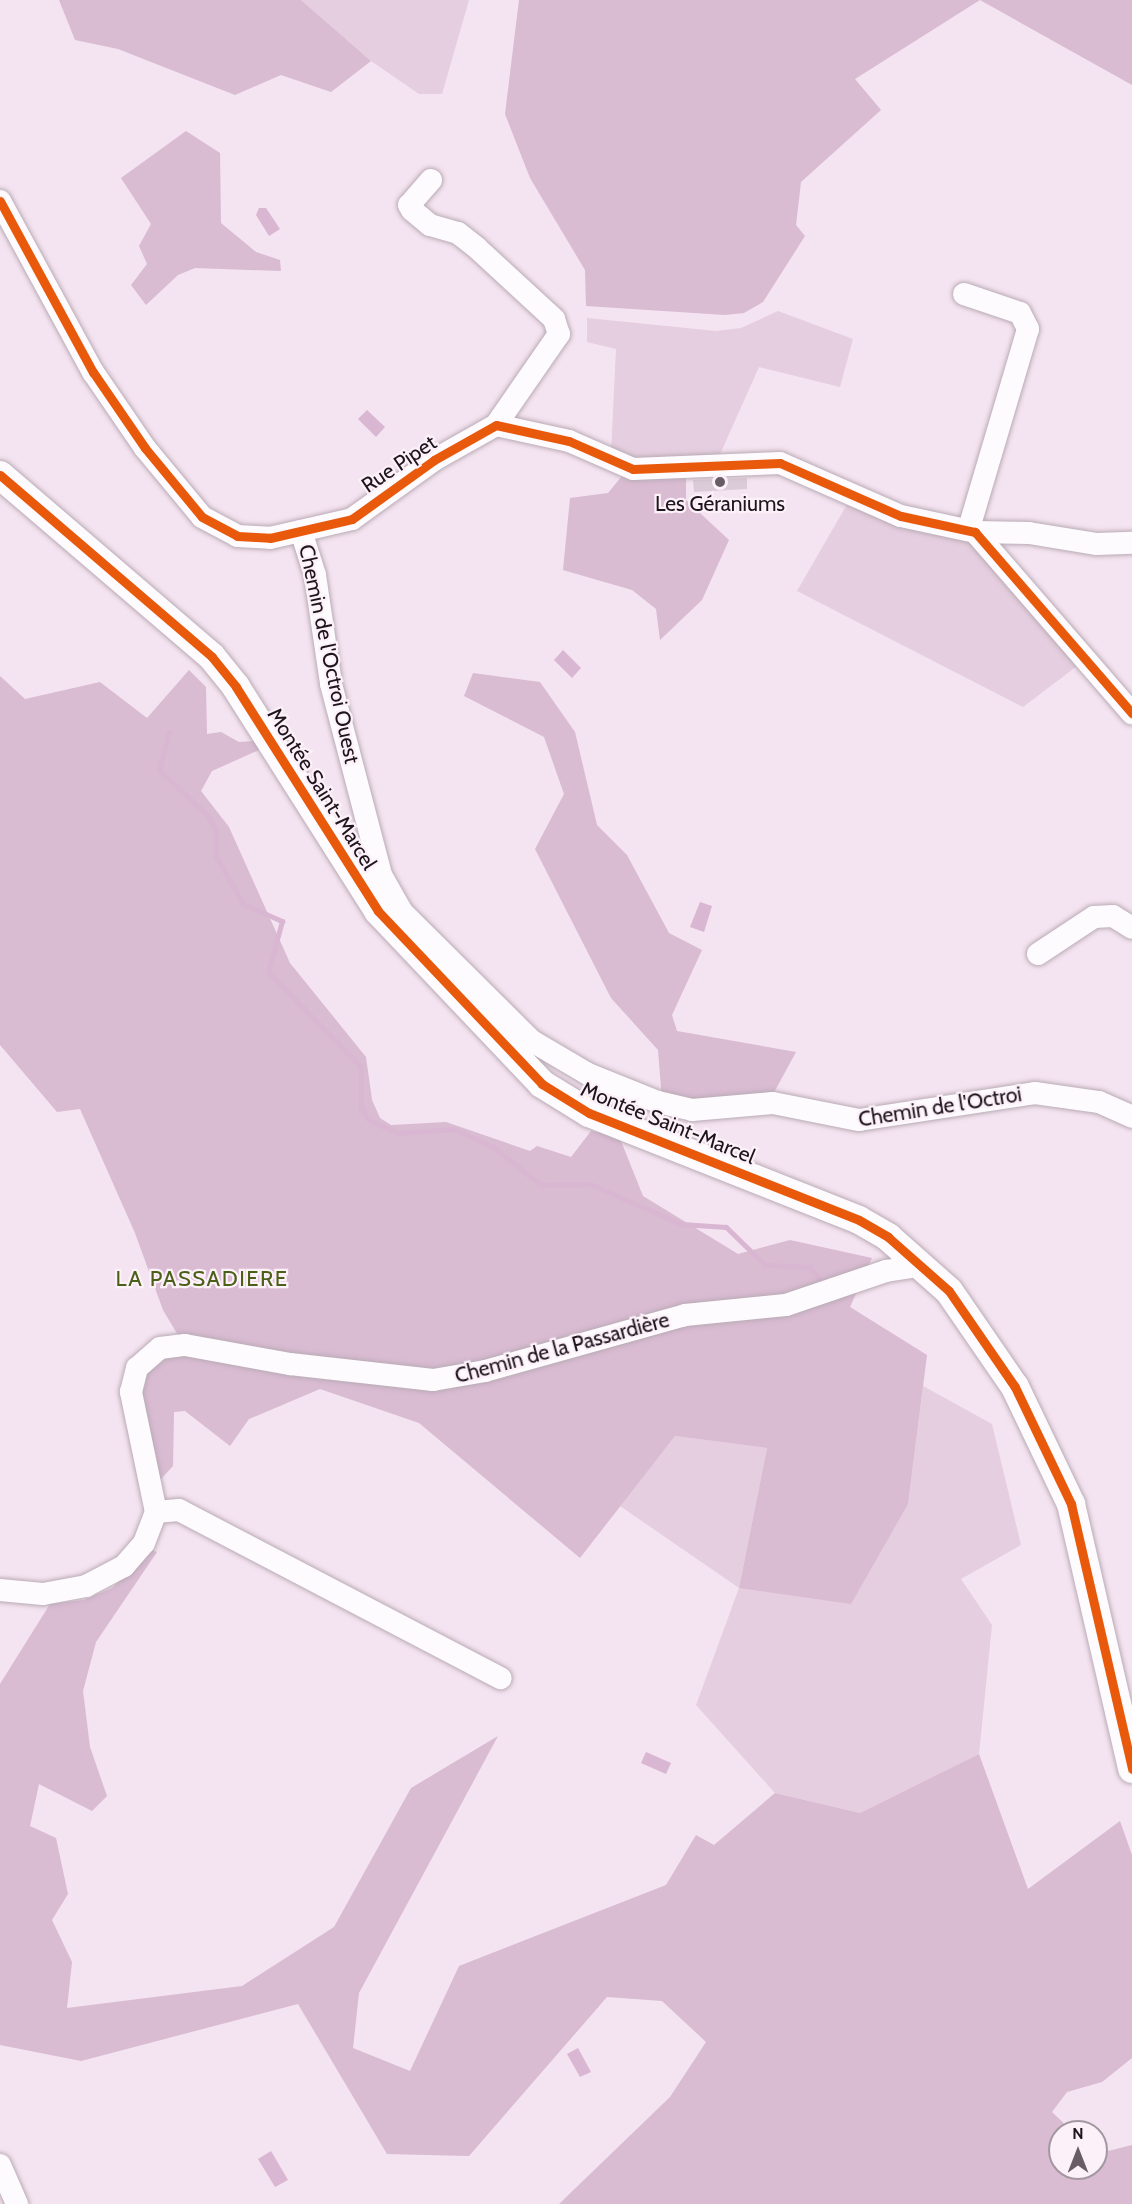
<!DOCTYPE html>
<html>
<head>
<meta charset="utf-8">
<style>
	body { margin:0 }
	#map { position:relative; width:1132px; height:2204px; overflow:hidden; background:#f4e3f0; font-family:Cabin,sans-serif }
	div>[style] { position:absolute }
	.green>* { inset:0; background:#e5cedf }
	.forest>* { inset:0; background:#d9bbd2 }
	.water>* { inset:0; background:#d9b6d1 }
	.stream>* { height:5px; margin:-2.5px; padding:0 2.5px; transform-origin:2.5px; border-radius:2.5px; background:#d9b6d1 }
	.building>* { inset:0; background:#dbcbd8 }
	.roads { filter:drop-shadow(0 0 2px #b9abb5) drop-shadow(0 0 2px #b9abb5) }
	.minor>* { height:22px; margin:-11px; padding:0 11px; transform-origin:11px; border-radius:11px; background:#fdfbfd }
	.major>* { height:28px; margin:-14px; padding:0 14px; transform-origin:14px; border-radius:14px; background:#fdfbfd }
	.cycleway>* { height:9px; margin:-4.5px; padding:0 4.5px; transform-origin:4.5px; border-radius:4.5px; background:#e8590c }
	.dots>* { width:16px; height:16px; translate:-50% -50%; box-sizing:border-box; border:3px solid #fcf0f9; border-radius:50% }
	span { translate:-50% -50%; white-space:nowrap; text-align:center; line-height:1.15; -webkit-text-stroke:4.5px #fcf0f9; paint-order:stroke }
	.street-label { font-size:21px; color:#1e141c }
	.poi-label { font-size:21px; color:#1e141c }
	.neighbourhood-label { font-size:22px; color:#4b6017; letter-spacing:1.5px }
	.north { position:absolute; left:1048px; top:2120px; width:60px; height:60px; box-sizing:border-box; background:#fcf0f9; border:2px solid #a398a1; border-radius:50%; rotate:0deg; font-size:16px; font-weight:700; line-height:24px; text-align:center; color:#1e141c }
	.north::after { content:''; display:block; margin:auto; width:21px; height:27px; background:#695c66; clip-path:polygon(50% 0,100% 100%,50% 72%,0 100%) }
</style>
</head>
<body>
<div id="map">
	<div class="green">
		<i style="clip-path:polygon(301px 0,469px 0,442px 94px,419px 94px,371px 61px)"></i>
		<i style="clip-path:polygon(778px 311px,853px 339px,840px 387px,759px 367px,717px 461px,646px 466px,611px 454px,616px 349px,587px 342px,587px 318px,716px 331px,741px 328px)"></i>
		<i style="clip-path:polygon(849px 501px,965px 537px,1081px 663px,1023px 707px,797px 591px)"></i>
		<i style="clip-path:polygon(923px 1386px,992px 1424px,1021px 1545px,961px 1579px,992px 1625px,979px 1754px,860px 1813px,775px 1793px,696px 1705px,739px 1588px,620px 1506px,675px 1436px,767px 1448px,739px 1588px,908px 1504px)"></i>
	</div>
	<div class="forest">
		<i style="clip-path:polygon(59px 0,301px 0,371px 61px,331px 92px,281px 75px,235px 95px,118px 49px,75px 40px)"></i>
		<i style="clip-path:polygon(519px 0,1132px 0,1132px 85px,980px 0,855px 79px,881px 110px,801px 182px,796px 225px,805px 236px,763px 302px,744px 313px,725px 315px,586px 306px,585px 270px,530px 178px,505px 114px)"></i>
		<i style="clip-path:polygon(186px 131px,220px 153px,221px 223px,256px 252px,280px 260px,281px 271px,195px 268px,178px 275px,146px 305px,131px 285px,147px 264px,139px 246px,151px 224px,121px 178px)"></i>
		<i style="clip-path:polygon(622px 476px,686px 476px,686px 500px,729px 540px,702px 600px,660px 640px,656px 609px,632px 590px,563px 570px,570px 498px,608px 493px)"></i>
		<i style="clip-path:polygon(189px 670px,206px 687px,207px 734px,221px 732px,239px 742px,254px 741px,259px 750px,212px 771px,201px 791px,229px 827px,290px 963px,366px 1057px,372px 1100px,380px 1118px,391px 1125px,446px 1122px,530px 1151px,537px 1146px,571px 1157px,591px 1131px,619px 1136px,643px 1196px,738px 1254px,790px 1240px,872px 1258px,850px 1307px,927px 1355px,908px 1504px,851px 1604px,739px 1588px,767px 1448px,675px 1436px,580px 1558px,419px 1423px,320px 1389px,249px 1419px,230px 1446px,185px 1411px,174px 1412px,173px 1466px,160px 1480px,138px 1388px,141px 1370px,179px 1337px,163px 1310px,135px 1233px,80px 1109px,57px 1112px,0 1045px,0 676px,25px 699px,100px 682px,147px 718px)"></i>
		<i style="clip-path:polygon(473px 673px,540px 682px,575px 732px,597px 825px,627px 855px,669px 933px,702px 950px,672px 1015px,677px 1031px,796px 1052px,771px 1098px,662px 1100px,658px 1050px,611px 998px,535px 849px,564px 794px,544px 737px,464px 696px)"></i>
		<i style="clip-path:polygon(152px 1550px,157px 1552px,96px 1642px,83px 1691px,90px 1747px,107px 1796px,92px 1811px,39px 1784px,30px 1826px,56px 1838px,68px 1894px,52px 1920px,72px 1962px,67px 2008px,242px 1986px,334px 1927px,411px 1788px,498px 1736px,359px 1993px,353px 2048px,410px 2071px,459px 1966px,666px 1885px,696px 1835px,714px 1845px,775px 1793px,860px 1813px,979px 1754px,1028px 1889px,1120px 1821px,1132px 1855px,1132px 2058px,1102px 2082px,1067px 2092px,1052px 2112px,1073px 2132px,1060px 2132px,1060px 2168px,1096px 2168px,1096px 2154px,1132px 2145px,1132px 2204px,559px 2204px,670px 2097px,706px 2042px,662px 2001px,607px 1997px,469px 2156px,387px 2154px,298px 2004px,81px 2061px,0 2045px,0 1684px,50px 1604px,84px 1600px,112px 1588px)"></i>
	</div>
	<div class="water">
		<i style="clip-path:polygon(259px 208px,266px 208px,280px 229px,269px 236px,256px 215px)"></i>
		<i style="clip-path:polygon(367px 410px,385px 427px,376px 437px,358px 419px)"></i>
		<i style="clip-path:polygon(563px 650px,581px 668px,572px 678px,554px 660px)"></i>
		<i style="clip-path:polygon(700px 902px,712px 906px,704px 932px,690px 927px)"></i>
		<i style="clip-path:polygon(646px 1752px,671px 1763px,666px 1774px,641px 1763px)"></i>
		<i style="clip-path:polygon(578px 2048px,591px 2072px,580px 2077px,567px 2054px)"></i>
		<i style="clip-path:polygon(271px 2151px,288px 2180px,275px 2187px,258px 2159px)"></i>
	</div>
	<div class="stream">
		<i style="left:169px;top:732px;width:39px;rotate:105deg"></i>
		<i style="left:159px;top:770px;width:67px;rotate:43.2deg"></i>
		<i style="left:208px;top:816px;width:17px;rotate:62deg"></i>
		<i style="left:216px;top:831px;width:25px;rotate:90deg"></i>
		<i style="left:216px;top:856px;width:55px;rotate:60.6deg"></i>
		<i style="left:243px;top:904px;width:43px;rotate:23.6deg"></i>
		<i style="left:282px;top:921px;width:53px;rotate:105.4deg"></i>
		<i style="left:268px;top:972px;width:133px;rotate:45.6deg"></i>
		<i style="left:361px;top:1067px;width:41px;rotate:90deg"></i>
		<i style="left:361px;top:1108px;width:14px;rotate:56deg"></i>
		<i style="left:369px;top:1120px;width:32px;rotate:24deg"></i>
		<i style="left:398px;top:1133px;width:56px;rotate:-4.1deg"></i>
		<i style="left:454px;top:1129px;width:43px;rotate:24.8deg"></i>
		<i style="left:493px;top:1147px;width:61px;rotate:38.4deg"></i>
		<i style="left:541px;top:1185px;width:49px;rotate:-1.2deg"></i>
		<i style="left:590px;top:1184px;width:99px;rotate:23.7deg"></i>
		<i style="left:681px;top:1224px;width:45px;rotate:3.8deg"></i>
		<i style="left:726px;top:1227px;width:54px;rotate:44.3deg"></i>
		<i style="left:765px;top:1265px;width:44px;rotate:2.6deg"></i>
		<i style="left:809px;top:1267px;width:24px;rotate:48deg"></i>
	</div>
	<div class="building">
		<i style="clip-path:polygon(747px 478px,747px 489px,694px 492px,693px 480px)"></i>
	</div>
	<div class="roads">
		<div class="minor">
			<i style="left:431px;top:180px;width:33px;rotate:131deg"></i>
			<i style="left:409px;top:205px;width:6px;rotate:59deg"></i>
			<i style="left:412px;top:210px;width:23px;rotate:40deg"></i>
			<i style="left:430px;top:225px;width:29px;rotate:16deg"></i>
			<i style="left:458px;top:233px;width:24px;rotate:38deg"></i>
			<i style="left:477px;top:248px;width:105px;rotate:42.7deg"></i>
			<i style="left:554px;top:319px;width:16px;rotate:72deg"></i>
			<i style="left:559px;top:334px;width:111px;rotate:124.7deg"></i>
			<i style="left:0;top:201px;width:195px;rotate:61.5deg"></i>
			<i style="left:93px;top:372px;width:92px;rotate:55.6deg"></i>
			<i style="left:145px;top:448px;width:89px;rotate:50.4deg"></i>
			<i style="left:202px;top:517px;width:40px;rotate:28deg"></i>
			<i style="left:237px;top:536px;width:33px;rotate:3deg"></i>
			<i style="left:270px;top:538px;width:84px;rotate:-13deg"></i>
			<i style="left:352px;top:519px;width:101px;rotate:-35.7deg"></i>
			<i style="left:434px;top:460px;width:71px;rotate:-29.4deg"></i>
			<i style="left:496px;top:425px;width:75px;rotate:12.4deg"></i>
			<i style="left:569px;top:441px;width:70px;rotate:23.6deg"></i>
			<i style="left:633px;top:469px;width:147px;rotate:-2.3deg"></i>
			<i style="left:780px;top:463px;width:132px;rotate:23.7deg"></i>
			<i style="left:901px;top:516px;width:76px;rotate:12.2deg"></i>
			<i style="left:975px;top:532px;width:240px;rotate:49.1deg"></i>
			<i style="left:964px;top:294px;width:59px;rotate:18.7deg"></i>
			<i style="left:1020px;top:313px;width:18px;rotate:63deg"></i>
			<i style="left:1028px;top:329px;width:208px;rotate:106.5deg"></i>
			<i style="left:301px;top:531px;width:46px;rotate:72.3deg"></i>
			<i style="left:315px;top:575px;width:110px;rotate:81.6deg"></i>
			<i style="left:331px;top:684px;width:197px;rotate:75.3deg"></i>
			<i style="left:381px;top:875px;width:43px;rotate:60.4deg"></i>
			<i style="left:402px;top:912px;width:183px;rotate:44.8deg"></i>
			<i style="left:532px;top:1041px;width:65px;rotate:30.5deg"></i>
			<i style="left:588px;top:1074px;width:75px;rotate:21.8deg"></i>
			<i style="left:658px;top:1102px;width:35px;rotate:13deg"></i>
			<i style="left:692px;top:1110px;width:81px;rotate:-4.9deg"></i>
			<i style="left:773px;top:1103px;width:88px;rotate:11.2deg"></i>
			<i style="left:859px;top:1120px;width:178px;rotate:-8.7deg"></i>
			<i style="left:1035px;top:1093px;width:65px;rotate:8deg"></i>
			<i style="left:1099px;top:1102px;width:36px;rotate:24deg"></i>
			<i style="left:975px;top:532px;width:54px;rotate:1.1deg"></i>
			<i style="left:1029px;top:533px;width:69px;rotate:9.2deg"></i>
			<i style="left:1097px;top:544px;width:35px;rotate:-2deg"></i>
			<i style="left:1038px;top:954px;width:67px;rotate:-33.5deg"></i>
			<i style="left:1094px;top:917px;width:19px;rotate:-3deg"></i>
			<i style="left:1113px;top:916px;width:22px;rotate:32deg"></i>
			<i style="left:156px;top:1512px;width:23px;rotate:-5deg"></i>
			<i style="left:179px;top:1510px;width:363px;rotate:27.6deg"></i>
			<i style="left:0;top:1590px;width:43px;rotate:5.3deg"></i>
			<i style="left:43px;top:1594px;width:44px;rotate:-10.5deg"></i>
			<i style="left:86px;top:1586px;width:43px;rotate:-27.8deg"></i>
			<i style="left:124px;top:1566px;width:30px;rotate:-49deg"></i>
			<i style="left:144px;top:1543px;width:33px;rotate:-69deg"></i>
			<i style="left:156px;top:1512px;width:123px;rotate:-101.8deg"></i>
			<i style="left:131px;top:1392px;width:25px;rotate:-76deg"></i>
			<i style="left:137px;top:1368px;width:30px;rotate:-41deg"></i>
			<i style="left:160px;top:1348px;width:25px;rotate:-7deg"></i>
			<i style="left:185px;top:1345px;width:107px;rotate:10.3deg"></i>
			<i style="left:290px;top:1364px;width:144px;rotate:6.4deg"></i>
			<i style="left:433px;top:1380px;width:53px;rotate:-9.8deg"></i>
			<i style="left:485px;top:1371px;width:208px;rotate:-15.6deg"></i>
			<i style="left:685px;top:1315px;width:101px;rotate:-5.7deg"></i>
			<i style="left:786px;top:1305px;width:106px;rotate:-18.8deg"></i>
			<i style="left:886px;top:1271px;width:36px;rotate:-9deg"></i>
			<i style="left:0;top:2165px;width:43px;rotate:66.4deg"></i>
		</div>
		<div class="major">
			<i style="left:0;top:475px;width:279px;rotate:40.6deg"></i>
			<i style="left:212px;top:657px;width:38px;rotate:51deg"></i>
			<i style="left:236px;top:687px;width:265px;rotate:57.6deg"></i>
			<i style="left:378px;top:911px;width:238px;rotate:46.5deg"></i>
			<i style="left:542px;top:1084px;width:55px;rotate:31.7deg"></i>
			<i style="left:589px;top:1113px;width:290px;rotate:21.6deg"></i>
			<i style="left:859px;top:1220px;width:34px;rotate:30deg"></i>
			<i style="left:888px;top:1237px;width:81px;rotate:41.5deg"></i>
			<i style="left:949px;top:1291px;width:116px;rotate:55.5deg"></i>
			<i style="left:1015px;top:1387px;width:130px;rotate:64.4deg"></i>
			<i style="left:1071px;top:1504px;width:272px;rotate:77deg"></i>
		</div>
	</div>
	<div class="cycleway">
		<i style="left:0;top:201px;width:195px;rotate:61.5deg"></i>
		<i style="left:93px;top:372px;width:92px;rotate:55.6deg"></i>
		<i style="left:145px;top:448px;width:89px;rotate:50.4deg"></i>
		<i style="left:202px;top:517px;width:40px;rotate:28deg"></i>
		<i style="left:237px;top:536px;width:33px;rotate:3deg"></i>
		<i style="left:270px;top:538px;width:84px;rotate:-13deg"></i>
		<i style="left:352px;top:519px;width:101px;rotate:-35.7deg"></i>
		<i style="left:434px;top:460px;width:71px;rotate:-29.4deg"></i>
		<i style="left:496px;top:425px;width:75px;rotate:12.4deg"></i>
		<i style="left:569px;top:441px;width:70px;rotate:23.6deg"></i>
		<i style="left:633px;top:469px;width:147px;rotate:-2.3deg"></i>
		<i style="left:780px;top:463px;width:132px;rotate:23.7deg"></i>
		<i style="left:901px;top:516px;width:76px;rotate:12.2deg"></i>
		<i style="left:975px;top:532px;width:240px;rotate:49.1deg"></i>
		<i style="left:0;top:475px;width:279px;rotate:40.6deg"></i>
		<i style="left:212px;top:657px;width:38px;rotate:51deg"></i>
		<i style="left:236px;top:687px;width:265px;rotate:57.6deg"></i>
		<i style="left:378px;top:911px;width:238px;rotate:46.5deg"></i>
		<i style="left:542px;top:1084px;width:55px;rotate:31.7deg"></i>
		<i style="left:589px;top:1113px;width:290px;rotate:21.6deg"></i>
		<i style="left:859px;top:1220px;width:34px;rotate:30deg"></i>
		<i style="left:888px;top:1237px;width:81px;rotate:41.5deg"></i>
		<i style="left:949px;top:1291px;width:116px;rotate:55.5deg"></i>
		<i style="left:1015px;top:1387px;width:130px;rotate:64.4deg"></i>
		<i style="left:1071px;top:1504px;width:272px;rotate:77deg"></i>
	</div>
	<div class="dots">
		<i style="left:720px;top:482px;background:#695c66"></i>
	</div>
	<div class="street-label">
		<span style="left:399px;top:464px;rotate:-34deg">Rue Pipet</span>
		<span style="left:329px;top:654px;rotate:78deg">Chemin de l'Octroi Ouest</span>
		<span style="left:322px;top:789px;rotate:58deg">Montée Saint-Marcel</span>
		<span style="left:940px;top:1107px;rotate:-9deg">Chemin de l'Octroi</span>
		<span style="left:668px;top:1123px;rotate:22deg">Montée Saint-Marcel</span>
		<span style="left:562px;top:1348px;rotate:-15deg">Chemin de la Passardière</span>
	</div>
	<div class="poi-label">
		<span style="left:720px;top:504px">Les Géraniums</span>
	</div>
	<div class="neighbourhood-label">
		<span style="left:202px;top:1279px">LA PASSADIERE</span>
	</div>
	<div class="north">N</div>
</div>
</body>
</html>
